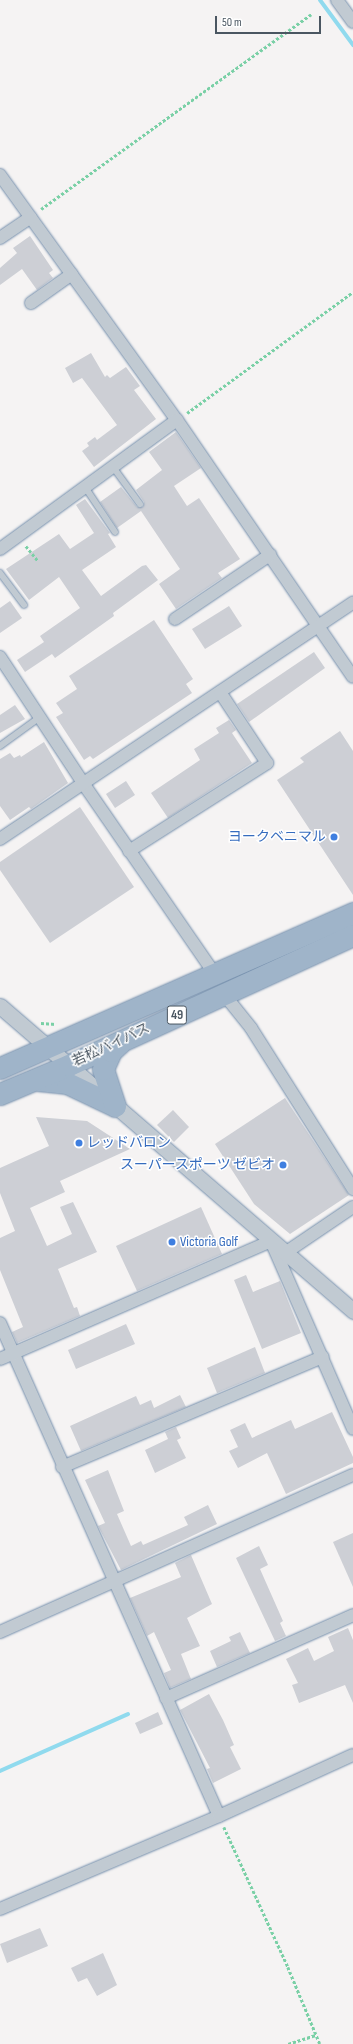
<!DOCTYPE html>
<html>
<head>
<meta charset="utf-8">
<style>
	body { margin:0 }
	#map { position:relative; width:353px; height:2044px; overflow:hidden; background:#f5f3f3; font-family:"Sofia Sans Condensed","Noto Sans JP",sans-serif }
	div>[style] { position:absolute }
	.stream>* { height:4px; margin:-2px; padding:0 2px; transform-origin:2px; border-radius:2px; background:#90daee }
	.building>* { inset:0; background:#cdcfd5 }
	.path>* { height:2.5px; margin-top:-1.25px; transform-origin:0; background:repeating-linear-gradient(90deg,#7ad0a6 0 3px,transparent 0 5px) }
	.roads { filter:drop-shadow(0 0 1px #7690ad) drop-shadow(0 0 1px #7690ad) }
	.service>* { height:6px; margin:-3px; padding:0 3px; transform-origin:3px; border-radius:3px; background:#c1cad2 }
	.minor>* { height:12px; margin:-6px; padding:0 6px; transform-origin:6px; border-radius:6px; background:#c1cad2 }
	.tertiary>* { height:15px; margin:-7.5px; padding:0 7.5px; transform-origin:7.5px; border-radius:7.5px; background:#c1cad2 }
	.trunk>* { height:21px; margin:-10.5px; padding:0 10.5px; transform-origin:10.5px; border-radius:10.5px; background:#9fb4c9 }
	.dots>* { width:11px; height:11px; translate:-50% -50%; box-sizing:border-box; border:2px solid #fff; border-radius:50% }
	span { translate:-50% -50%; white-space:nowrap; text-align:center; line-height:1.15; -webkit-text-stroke:3px #fff; paint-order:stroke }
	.shield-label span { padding:1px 3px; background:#fff; border:1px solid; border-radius:3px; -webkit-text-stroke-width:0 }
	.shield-label { font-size:13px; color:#4a5661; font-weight:700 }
	.shop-label { font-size:14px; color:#366cbe }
	.right { translate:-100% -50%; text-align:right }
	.left { translate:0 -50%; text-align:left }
	.street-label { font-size:14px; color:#4a5661 }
	.scale { position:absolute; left:215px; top:16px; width:106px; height:18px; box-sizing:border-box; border:2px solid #4a5661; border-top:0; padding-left:5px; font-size:12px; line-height:14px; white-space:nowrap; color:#4a5661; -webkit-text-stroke:3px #fff; paint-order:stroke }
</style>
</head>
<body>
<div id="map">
	<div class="stream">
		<i style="left:320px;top:0;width:56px;rotate:53.7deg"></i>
		<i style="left:0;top:1771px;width:140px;rotate:-24deg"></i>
	</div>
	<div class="building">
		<i style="clip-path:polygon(30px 236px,53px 270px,49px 273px,53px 278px,37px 290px,22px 269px,0 285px,0 268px,17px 253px,13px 248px)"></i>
		<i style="clip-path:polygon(91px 353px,105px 377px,107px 375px,110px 378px,126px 367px,140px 386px,134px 390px,156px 419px,94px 467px,82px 451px,89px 446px,87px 443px,95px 437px,97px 440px,117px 425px,82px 378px,73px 383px,65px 368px)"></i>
		<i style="clip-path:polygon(176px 432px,201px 468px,174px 486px,187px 506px,199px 498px,240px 559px,218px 573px,222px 578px,176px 609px,159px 584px,180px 569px,141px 511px,117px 528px,100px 502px,121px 487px,137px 507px,143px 507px,144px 502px,136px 490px,162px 470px,149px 452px)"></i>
		<i style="clip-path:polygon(85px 499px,110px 533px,108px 534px,116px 547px,82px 570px,101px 596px,142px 566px,146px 565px,158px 580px,113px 613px,114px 616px,55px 658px,52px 654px,25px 672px,17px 660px,44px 642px,40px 636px,80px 608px,59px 577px,29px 600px,6px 569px,59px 534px,70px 549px,94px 533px,76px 505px)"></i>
		<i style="clip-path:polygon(10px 601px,22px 618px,0 633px,0 608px)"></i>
		<i style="clip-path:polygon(229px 606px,242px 626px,205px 649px,192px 629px)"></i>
		<i style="clip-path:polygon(154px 620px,193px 679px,186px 684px,192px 693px,93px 759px,90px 756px,84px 760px,56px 717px,63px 713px,56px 703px,77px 689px,69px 676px)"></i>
		<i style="clip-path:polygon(314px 652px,325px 668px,249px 722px,237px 704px)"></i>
		<i style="clip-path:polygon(15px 705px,25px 719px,0 733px,0 715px)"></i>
		<i style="clip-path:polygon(229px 720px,236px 730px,232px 733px,252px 763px,168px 818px,151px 793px,200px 760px,194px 749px,219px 733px,216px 728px)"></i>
		<i style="clip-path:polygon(340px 731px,353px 751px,353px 895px,277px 780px,304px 762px,300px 758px)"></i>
		<i style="clip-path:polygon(44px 742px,68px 783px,31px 809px,29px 807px,10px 820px,0 806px,0 759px,10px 753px,14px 758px,20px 755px,21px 757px)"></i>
		<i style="clip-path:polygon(126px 781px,135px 795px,115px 808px,106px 794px)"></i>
		<i style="clip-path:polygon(80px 807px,134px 887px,50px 943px,0 870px,0 862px)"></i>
		<i style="clip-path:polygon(285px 1098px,349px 1195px,290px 1234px,254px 1204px,215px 1144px)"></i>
		<i style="clip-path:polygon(173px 1110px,189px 1127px,174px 1142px,157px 1125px)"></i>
		<i style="clip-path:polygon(36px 1117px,87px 1121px,130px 1149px,60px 1181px,65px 1192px,30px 1208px,47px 1246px,72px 1234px,60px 1207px,73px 1202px,97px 1252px,58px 1269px,74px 1308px,77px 1307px,80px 1316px,17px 1343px,12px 1332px,23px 1327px,0 1270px,0 1238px,15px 1231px,0 1193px,0 1168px,49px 1146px)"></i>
		<i style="clip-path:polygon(201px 1207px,222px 1254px,137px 1291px,116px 1246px)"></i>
		<i style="clip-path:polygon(246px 1275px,253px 1292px,280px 1281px,301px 1333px,262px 1349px,234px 1280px)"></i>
		<i style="clip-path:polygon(126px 1324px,135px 1344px,76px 1369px,68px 1350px)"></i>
		<i style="clip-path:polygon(255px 1347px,265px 1373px,217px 1393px,207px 1368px)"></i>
		<i style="clip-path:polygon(180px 1395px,186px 1407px,81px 1451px,70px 1426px,136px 1396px,140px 1405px,151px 1400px,154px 1408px)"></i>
		<i style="clip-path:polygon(332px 1412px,353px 1457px,353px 1463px,286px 1494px,267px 1453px,238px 1468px,229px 1451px,238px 1447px,230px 1430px,245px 1423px,252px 1438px,291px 1420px,295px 1429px)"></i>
		<i style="clip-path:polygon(176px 1427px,181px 1438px,177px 1440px,186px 1458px,155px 1473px,145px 1450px,168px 1439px,165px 1432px)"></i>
		<i style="clip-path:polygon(108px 1470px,124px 1511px,117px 1514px,131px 1546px,141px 1541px,143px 1545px,188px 1525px,184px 1517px,208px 1505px,217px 1524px,121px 1570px,98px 1526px,105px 1523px,85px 1480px)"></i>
		<i style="clip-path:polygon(353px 1533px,353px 1587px,333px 1542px)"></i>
		<i style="clip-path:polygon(259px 1546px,268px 1565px,260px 1569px,283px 1621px,280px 1623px,286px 1636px,275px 1641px,236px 1558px)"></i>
		<i style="clip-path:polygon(191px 1555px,212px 1604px,187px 1618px,200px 1646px,181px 1654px,191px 1679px,170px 1688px,164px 1673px,171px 1670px,154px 1632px,147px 1636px,130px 1598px,181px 1577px,175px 1563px)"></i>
		<i style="clip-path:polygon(348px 1628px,353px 1640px,353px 1703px,345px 1685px,299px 1703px,292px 1685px,298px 1683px,286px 1659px,308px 1648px,314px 1661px,334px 1651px,328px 1637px)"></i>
		<i style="clip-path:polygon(240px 1632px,250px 1653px,217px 1667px,210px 1651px,231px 1641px,229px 1637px)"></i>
		<i style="clip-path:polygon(209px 1694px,223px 1720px,234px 1745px,230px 1747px,241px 1769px,213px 1783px,207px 1769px,210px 1768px,180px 1710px)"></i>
		<i style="clip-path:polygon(158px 1712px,163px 1724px,140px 1734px,135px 1723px)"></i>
		<i style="clip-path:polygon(40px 1928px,48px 1946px,7px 1963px,0 1944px)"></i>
		<i style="clip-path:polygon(103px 1953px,117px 1985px,97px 1996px,87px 1978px,78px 1982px,71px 1968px)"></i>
	</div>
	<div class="path">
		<i style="left:41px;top:209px;width:333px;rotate:-35.8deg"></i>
		<i style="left:187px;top:413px;width:205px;rotate:-36.1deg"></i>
		<i style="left:26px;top:546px;width:19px;rotate:51deg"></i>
		<i style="left:41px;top:1023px;width:15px;rotate:4deg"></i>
		<i style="left:224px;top:1827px;width:154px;rotate:65.4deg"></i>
		<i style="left:288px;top:1967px;width:83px;rotate:67.4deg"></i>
		<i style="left:288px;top:2044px;width:29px;rotate:-18deg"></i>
	</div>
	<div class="roads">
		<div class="service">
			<i style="left:113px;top:467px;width:46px;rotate:53.9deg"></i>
			<i style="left:85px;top:487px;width:54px;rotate:56.3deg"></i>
			<i style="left:0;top:573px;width:40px;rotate:53deg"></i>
			<i style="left:0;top:746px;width:49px;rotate:-35.9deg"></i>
		</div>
		<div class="minor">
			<i style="left:337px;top:0;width:27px;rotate:54deg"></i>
			<i style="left:0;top:175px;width:302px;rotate:54.2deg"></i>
			<i style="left:177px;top:420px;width:311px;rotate:55.6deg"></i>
			<i style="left:0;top:238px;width:37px;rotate:-34deg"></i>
			<i style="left:31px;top:303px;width:50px;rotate:-35.3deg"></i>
			<i style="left:0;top:549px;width:219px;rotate:-36.1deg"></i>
			<i style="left:175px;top:619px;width:115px;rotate:-34deg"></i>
			<i style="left:0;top:657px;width:151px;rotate:56.6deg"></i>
			<i style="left:83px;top:783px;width:231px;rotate:55.4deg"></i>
			<i style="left:0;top:839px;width:425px;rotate:-33.8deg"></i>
			<i style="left:129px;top:851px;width:164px;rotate:-32.5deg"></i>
			<i style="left:267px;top:763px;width:85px;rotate:-123.5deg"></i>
			<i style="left:223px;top:993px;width:45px;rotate:51.3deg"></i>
			<i style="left:251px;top:1028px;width:191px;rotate:57.6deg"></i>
			<i style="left:285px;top:1253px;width:82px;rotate:-34.1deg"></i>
			<i style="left:0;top:1323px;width:539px;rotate:66.05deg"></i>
			<i style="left:0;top:1359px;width:296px;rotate:-23.5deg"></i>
			<i style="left:271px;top:1241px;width:205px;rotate:66.4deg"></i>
			<i style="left:62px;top:1467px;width:283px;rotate:-22.9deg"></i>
			<i style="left:0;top:1632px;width:386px;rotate:-24deg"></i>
			<i style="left:166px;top:1698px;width:205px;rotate:-23.9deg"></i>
			<i style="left:0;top:1909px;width:238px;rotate:-23deg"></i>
			<i style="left:219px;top:1816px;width:147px;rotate:-24.5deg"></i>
		</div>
		<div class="tertiary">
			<i style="left:0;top:1006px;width:467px;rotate:40.8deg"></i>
		</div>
		<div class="trunk">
			<i style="left:0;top:1068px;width:386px;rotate:-23.7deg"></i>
			<i style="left:38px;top:1080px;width:29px;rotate:6deg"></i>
			<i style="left:67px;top:1083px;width:53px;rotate:25.6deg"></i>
			<i style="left:0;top:1094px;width:75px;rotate:-22.8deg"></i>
			<i style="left:69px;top:1065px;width:312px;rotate:-24.6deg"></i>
			<i style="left:115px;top:1106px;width:39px;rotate:-108deg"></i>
			<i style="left:103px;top:1069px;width:20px;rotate:-66deg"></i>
			<i style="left:111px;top:1051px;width:12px;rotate:-42deg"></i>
		</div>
	</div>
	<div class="dots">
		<i style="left:334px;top:837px;background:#3f7fe0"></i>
		<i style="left:79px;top:1143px;background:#3f7fe0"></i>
		<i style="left:283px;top:1165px;background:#3f7fe0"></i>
		<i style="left:172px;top:1242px;background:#3f7fe0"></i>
	</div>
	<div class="shield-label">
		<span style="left:177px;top:1015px">49</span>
	</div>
	<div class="shop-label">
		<span class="right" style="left:326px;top:837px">ヨークベニマル</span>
		<span class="left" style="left:87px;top:1143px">レッドバロン</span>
		<span class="right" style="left:275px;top:1165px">スーパースポーツ ゼビオ</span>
		<span class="left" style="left:180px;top:1242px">Victoria Golf</span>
	</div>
	<div class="street-label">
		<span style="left:111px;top:1045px;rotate:-25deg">若松バイパス</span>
	</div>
	<div class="scale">50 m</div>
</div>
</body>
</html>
